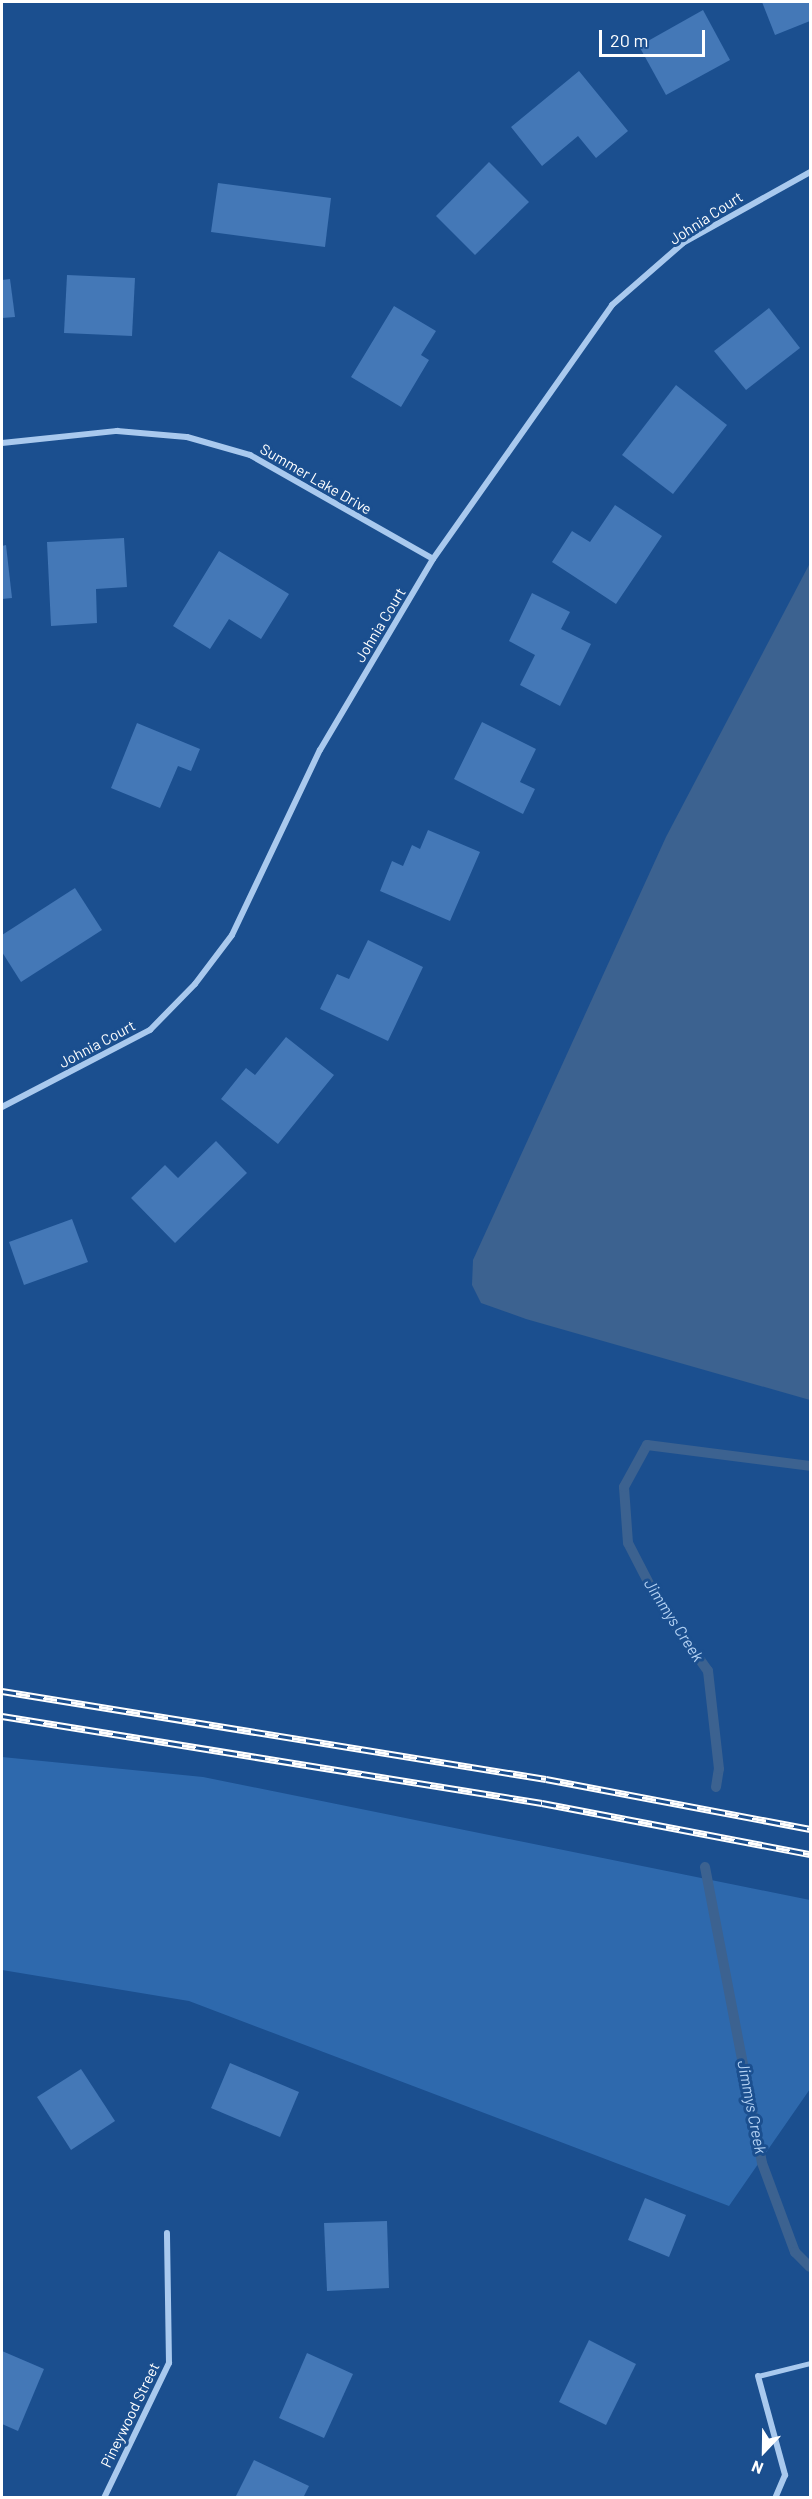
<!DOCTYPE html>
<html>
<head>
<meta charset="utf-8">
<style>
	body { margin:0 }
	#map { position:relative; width:812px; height:2499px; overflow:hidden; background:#1b4f8f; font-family:Barlow,sans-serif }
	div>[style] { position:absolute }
	.green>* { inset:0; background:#2e69ad }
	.water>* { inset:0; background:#3c6290 }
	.stream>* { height:10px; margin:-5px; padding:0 5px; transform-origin:5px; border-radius:5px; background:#3c6290 }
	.building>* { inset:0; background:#4478b7 }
	.lane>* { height:4.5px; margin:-2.25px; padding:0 2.25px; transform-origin:2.25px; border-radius:2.25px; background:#a9c9ee }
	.street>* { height:6px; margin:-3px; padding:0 3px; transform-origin:3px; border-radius:3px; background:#a9c9ee }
	.rail>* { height:7px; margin-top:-3.5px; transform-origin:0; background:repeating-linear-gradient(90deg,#1b4f8f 0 14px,#fff 0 28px); box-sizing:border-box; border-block:2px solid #fff }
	span { translate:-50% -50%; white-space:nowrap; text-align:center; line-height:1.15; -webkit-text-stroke:6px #1b4f8f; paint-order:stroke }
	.street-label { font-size:15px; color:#fff }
	.water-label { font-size:16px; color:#b5d3f5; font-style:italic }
	.frame { position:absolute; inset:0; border:3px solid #fff; pointer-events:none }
	.north { position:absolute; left:734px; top:2421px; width:60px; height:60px; -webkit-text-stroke:4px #1b4f8f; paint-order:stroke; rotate:202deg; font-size:16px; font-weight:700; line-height:24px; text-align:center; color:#fff }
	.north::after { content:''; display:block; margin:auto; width:21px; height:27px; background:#fff; clip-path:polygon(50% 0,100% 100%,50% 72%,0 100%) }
	.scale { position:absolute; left:599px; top:30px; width:106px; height:27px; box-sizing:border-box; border:3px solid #fff; border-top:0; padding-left:8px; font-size:18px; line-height:21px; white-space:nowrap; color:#fff; -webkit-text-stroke:4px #1b4f8f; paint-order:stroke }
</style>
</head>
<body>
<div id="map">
	<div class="green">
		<i style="clip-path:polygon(2px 1757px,203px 1777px,810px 1900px,810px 2089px,729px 2206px,189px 2001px,2px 1970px)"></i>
	</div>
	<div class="water">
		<i style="clip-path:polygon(810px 563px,810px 1400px,526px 1319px,481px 1303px,472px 1285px,473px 1260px,666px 837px)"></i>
	</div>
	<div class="stream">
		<i style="left:716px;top:1787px;width:18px;rotate:-81deg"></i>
		<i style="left:719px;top:1769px;width:99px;rotate:-96.4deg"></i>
		<i style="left:708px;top:1671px;width:86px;rotate:-125.5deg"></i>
		<i style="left:658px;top:1601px;width:65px;rotate:-117.3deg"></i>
		<i style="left:628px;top:1543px;width:56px;rotate:-94.1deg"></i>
		<i style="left:624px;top:1487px;width:48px;rotate:-61.3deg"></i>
		<i style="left:647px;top:1445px;width:164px;rotate:7.3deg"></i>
		<i style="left:705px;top:1867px;width:301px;rotate:79.1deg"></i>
		<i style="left:762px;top:2163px;width:95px;rotate:69.7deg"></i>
		<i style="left:795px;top:2252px;width:21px;rotate:45deg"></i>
	</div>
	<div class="building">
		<i style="clip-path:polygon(762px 2px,810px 2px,810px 21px,775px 35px)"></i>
		<i style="clip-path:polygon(703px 10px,730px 60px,666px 95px,639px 46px)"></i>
		<i style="clip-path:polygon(579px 71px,628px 131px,596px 158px,578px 136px,542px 166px,511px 127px)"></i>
		<i style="clip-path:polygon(489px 162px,529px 202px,475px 255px,436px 216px)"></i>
		<i style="clip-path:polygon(218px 183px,331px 198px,325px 247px,211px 232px)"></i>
		<i style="clip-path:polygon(67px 275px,135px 278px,132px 336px,64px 333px)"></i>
		<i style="clip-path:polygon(10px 279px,15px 317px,2px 318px,2px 280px)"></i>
		<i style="clip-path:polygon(394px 306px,436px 331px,421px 355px,429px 360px,401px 407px,351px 377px)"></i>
		<i style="clip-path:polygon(769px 308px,800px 348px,746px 390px,714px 351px)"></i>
		<i style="clip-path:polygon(676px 385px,727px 425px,673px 494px,622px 455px)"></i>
		<i style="clip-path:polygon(615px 505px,662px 536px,616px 604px,552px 562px,572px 531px,590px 542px)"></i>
		<i style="clip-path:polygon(124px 538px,127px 587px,96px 589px,97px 623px,51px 626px,47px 542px)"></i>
		<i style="clip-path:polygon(6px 545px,12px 598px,2px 599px,2px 546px)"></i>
		<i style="clip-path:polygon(219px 551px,289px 594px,261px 639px,229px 619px,210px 649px,173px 626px)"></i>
		<i style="clip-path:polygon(532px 593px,570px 612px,561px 629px,591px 644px,560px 706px,520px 685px,535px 655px,509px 641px)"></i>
		<i style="clip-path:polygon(482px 722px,536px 749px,520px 782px,535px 789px,523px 814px,454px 779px)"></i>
		<i style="clip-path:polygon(137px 723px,200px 749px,191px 771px,178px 766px,160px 808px,111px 788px)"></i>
		<i style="clip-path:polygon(428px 830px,480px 852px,450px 921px,380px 891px,392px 861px,403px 866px,412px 845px,420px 849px)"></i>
		<i style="clip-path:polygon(75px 888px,102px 930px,21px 982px,2px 952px,2px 935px)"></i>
		<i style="clip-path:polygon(368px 940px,423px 967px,388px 1041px,320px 1009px,337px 974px,349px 979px)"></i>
		<i style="clip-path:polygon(286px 1037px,334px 1075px,278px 1144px,221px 1099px,246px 1068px,255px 1075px)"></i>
		<i style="clip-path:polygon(216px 1141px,247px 1173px,175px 1243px,131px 1198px,165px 1165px,178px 1178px)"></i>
		<i style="clip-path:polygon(72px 1219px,88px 1262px,24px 1285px,9px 1242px)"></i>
		<i style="clip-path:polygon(230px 2063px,299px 2092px,280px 2137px,211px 2108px)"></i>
		<i style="clip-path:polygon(81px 2069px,115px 2121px,71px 2150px,37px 2097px)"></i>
		<i style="clip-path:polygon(645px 2198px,686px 2215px,669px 2257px,628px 2240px)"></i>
		<i style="clip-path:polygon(387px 2221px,389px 2288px,327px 2291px,324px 2223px)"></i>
		<i style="clip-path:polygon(589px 2340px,636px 2364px,606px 2425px,559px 2402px)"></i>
		<i style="clip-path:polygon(2px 2351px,44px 2369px,18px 2431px,2px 2424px)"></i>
		<i style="clip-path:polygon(307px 2353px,353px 2374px,324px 2438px,279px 2418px)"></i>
		<i style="clip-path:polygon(254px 2460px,309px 2486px,303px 2498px,235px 2498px)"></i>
	</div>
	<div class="lane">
		<i style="left:758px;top:2376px;width:54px;rotate:-14deg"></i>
	</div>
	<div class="street">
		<i style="left:2px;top:443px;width:116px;rotate:-6deg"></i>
		<i style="left:117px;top:431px;width:70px;rotate:4.9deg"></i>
		<i style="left:187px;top:437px;width:66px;rotate:15.9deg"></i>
		<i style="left:250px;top:455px;width:210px;rotate:29.6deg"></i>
		<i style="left:2px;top:1107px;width:167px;rotate:-27.5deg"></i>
		<i style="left:150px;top:1030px;width:64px;rotate:-45.6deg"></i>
		<i style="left:195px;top:984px;width:61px;rotate:-52.9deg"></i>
		<i style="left:232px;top:935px;width:205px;rotate:-64.6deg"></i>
		<i style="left:320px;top:750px;width:222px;rotate:-59.4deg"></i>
		<i style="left:433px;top:559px;width:311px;rotate:-54.8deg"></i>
		<i style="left:612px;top:305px;width:94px;rotate:-41.1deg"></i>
		<i style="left:683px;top:243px;width:145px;rotate:-29.2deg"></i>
		<i style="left:758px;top:2376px;width:103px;rotate:74.7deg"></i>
		<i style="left:785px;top:2475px;width:25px;rotate:113deg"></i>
		<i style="left:104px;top:2498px;width:150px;rotate:-64.3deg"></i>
		<i style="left:169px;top:2363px;width:130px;rotate:-90.9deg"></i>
	</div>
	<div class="rail">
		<i style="left:2px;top:1691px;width:551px;rotate:9.19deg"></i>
		<i style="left:546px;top:1779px;width:269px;rotate:10.7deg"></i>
		<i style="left:2px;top:1716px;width:547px;rotate:9.15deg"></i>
		<i style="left:542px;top:1803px;width:273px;rotate:10.8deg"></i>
	</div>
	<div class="street-label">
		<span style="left:706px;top:218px;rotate:-33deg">Johnia Court</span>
		<span style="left:316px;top:479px;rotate:30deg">Summer Lake Drive</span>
		<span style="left:380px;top:625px;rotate:-59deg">Johnia Court</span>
		<span style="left:97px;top:1044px;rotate:-28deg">Johnia Court</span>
		<span style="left:130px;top:2415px;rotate:-64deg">Pineywood Street</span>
	</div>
	<div class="water-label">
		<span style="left:674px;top:1620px;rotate:57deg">Jimmys Creek</span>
		<span style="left:752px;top:2107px;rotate:79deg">Jimmys Creek</span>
	</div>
	<div class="frame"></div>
	<div class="north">N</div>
	<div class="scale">20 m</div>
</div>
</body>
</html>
